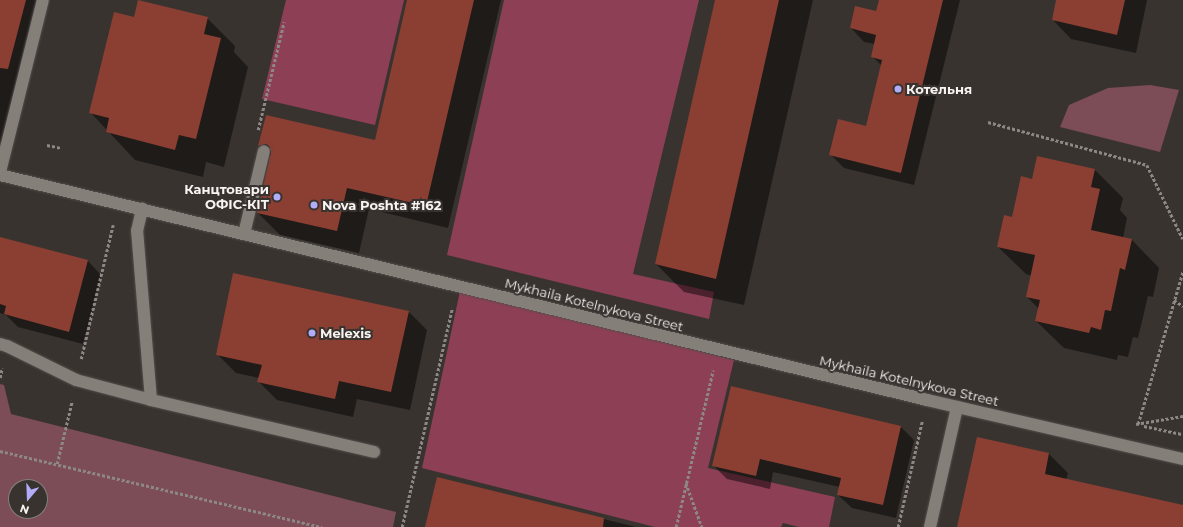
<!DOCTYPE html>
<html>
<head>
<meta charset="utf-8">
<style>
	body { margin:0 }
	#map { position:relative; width:1183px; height:527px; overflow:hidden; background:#393330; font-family:Montserrat,sans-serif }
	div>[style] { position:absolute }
	.green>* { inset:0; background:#7c4c57 }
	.forest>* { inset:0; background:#8d3f55 }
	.shadow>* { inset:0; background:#0007 }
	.building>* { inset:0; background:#8b3e32 }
	.path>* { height:2.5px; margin-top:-1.25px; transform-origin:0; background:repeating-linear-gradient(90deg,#8d8785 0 3px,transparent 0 5px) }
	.roads { filter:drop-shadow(0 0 1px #544f4c) drop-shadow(0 0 1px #544f4c) }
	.lane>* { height:12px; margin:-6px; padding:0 6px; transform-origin:6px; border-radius:6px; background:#857f7a }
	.street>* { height:12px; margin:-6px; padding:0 6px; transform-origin:6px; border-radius:6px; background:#857f7a }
	.dots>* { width:11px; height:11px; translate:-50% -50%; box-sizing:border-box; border:2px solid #393330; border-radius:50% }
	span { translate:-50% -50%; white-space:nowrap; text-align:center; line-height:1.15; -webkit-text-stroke:4px #393330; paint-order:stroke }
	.poi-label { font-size:13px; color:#f8f4f2; font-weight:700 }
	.left { translate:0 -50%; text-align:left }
	.right { translate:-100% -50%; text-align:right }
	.street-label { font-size:13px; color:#f8f4f2 }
	.north { position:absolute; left:8px; top:479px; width:40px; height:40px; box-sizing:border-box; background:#393330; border:1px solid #85807e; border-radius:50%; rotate:199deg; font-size:11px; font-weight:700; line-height:16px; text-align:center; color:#f8f4f2 }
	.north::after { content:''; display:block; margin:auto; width:14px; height:18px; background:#b2adf9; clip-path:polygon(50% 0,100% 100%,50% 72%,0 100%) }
</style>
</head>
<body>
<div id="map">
	<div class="green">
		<i style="clip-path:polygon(1150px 85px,1179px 90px,1160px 152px,1060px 127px,1069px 105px,1108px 88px)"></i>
		<i style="clip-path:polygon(evenodd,0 384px,4px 385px,11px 414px,396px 512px,393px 527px,0 527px,0 384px,16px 487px,40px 487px,40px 511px,16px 511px,16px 487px)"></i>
	</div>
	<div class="forest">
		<i style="clip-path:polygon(286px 0,404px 0,375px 125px,262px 99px)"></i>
		<i style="clip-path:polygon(504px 0,699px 0,633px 274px,714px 292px,709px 319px,447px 255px)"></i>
		<i style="clip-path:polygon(460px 291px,734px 360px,708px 468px,835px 497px,829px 527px,799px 527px,783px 523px,781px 527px,655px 527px,422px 468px)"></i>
	</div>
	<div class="shadow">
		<i style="clip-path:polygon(0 0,43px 0,5px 143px,0 142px)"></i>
		<i style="clip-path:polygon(408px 0,501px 0,448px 228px,369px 209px,359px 253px,280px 235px,258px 213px,271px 157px,259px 146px,266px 116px,376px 141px)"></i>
		<i style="clip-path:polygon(716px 0,813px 0,744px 305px,684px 292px,656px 264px)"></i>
		<i style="clip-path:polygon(880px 0,960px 0,914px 185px,844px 168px,831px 155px,867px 127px,882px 66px,872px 56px,875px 44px,864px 42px,851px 28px,877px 12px)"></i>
		<i style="clip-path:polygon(1057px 0,1147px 0,1136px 53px,1071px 39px,1053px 20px)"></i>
		<i style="clip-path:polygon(207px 18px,235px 46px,234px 52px,248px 67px,224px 167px,206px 162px,203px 177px,135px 160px,91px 113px,135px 19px)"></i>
		<i style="clip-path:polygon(1038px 157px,1095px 170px,1123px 198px,1120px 210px,1127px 218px,1123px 238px,1132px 240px,1159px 268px,1153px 297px,1148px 296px,1138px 338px,1133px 337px,1128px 357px,1118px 355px,1117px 360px,1064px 348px,1036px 321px,1039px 309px,1027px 297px,1032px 276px,1026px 274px,998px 247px,1033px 180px)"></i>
		<i style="clip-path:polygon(0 238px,88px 261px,101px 275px,83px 344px,18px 327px,6px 315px,0 313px)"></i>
		<i style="clip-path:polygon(408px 311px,427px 330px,410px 410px,357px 399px,353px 417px,277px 400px,259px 382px,259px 378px,236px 373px,217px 354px)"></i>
		<i style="clip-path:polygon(901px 427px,914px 440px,896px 518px,852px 508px,838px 495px,840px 487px,773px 472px,770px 489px,727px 479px,714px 466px)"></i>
		<i style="clip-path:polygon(978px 438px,1049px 454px,1068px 473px,1066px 480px,1183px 506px,1183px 527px,959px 527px)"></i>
		<i style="clip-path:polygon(437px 478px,636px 527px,428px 527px)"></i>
	</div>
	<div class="building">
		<i style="clip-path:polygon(0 0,26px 0,8px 69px,0 68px)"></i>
		<i style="clip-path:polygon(138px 0,208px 17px,204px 34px,221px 38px,196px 139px,179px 135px,175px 150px,106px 132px,109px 118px,89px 113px,114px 12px,134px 17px)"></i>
		<i style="clip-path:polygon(407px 0,474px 0,426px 206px,347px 188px,337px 231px,257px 213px,271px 152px,269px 146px,266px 144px,258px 146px,266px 115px,375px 140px)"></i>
		<i style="clip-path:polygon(715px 0,779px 0,716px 279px,655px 264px)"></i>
		<i style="clip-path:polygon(879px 0,943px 0,901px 173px,829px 155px,838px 119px,866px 126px,882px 60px,871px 57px,876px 35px,850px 28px,855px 6px,876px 11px)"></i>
		<i style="clip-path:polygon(1056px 0,1125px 0,1117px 35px,1052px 20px)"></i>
		<i style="clip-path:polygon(1037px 156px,1095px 169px,1091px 187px,1100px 189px,1091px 230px,1132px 239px,1125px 270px,1120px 268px,1111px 311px,1105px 310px,1101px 330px,1091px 327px,1089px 333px,1035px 321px,1040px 300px,1026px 297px,1035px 255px,997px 247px,1004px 215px,1012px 217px,1021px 176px,1032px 179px)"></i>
		<i style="clip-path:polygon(0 237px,88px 260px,69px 332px,4px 314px,6px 306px,0 304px)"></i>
		<i style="clip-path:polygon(233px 273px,409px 311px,391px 392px,339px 381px,335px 399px,257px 382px,262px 365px,216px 355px)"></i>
		<i style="clip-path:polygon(731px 386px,901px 426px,883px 505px,837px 495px,841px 478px,760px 459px,756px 476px,712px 466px)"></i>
		<i style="clip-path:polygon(977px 437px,1049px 453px,1045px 474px,1183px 505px,1183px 527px,957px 527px)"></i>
		<i style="clip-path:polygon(437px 477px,604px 518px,603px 527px,425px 527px)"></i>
	</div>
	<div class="path">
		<i style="left:988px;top:122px;width:165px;rotate:15.1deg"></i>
		<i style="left:1147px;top:165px;width:82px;rotate:64.1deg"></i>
		<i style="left:258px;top:130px;width:111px;rotate:-76.5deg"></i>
		<i style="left:47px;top:145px;width:14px;rotate:12deg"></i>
		<i style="left:1174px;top:300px;width:11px;rotate:34deg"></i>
		<i style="left:81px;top:359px;width:138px;rotate:-76.6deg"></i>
		<i style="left:0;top:378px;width:10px;rotate:-79deg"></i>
		<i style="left:1136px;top:424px;width:48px;rotate:-9.7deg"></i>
		<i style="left:1138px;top:424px;width:159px;rotate:-73.6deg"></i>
		<i style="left:1144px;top:426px;width:40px;rotate:12deg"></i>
		<i style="left:0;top:451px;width:331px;rotate:13.3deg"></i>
		<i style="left:57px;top:464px;width:65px;rotate:-76.6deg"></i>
		<i style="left:686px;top:483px;width:47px;rotate:70deg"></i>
		<i style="left:402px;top:527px;width:225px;rotate:-77.1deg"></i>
		<i style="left:676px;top:527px;width:161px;rotate:-76.7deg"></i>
		<i style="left:898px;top:527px;width:109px;rotate:-77.2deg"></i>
	</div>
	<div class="roads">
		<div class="lane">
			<i style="left:0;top:172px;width:177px;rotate:-76deg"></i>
			<i style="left:244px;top:234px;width:85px;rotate:-76.5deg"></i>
			<i style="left:0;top:344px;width:7px;rotate:16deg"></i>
			<i style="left:7px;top:346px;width:77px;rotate:26.2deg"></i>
			<i style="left:76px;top:380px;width:78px;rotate:14.9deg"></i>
			<i style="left:151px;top:400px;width:170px;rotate:-94.7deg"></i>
			<i style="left:137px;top:231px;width:23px;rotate:-77deg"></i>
			<i style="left:151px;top:400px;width:229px;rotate:13.1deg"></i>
			<i style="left:930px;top:527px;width:123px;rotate:-77.3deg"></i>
		</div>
		<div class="street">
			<i style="left:0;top:175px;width:954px;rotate:13.64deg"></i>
			<i style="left:927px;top:400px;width:263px;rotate:13deg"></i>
		</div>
	</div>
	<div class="dots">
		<i style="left:898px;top:89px;background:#b2adf9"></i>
		<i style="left:277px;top:197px;background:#b2adf9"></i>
		<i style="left:314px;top:205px;background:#b2adf9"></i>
		<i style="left:312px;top:333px;background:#b2adf9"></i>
	</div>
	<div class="poi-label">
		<span class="left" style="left:906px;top:89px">Котельня</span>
		<span class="right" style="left:269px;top:197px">Канцтовари<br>ОФІС-КІТ</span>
		<span class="left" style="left:322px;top:205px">Nova Poshta #162</span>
		<span class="left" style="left:320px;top:333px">Melexis</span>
	</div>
	<div class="street-label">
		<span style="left:594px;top:305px;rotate:14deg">Mykhaila Kotelnykova Street</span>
		<span style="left:909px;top:381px;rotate:13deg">Mykhaila Kotelnykova Street</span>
	</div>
	<div class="north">N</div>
</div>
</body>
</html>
